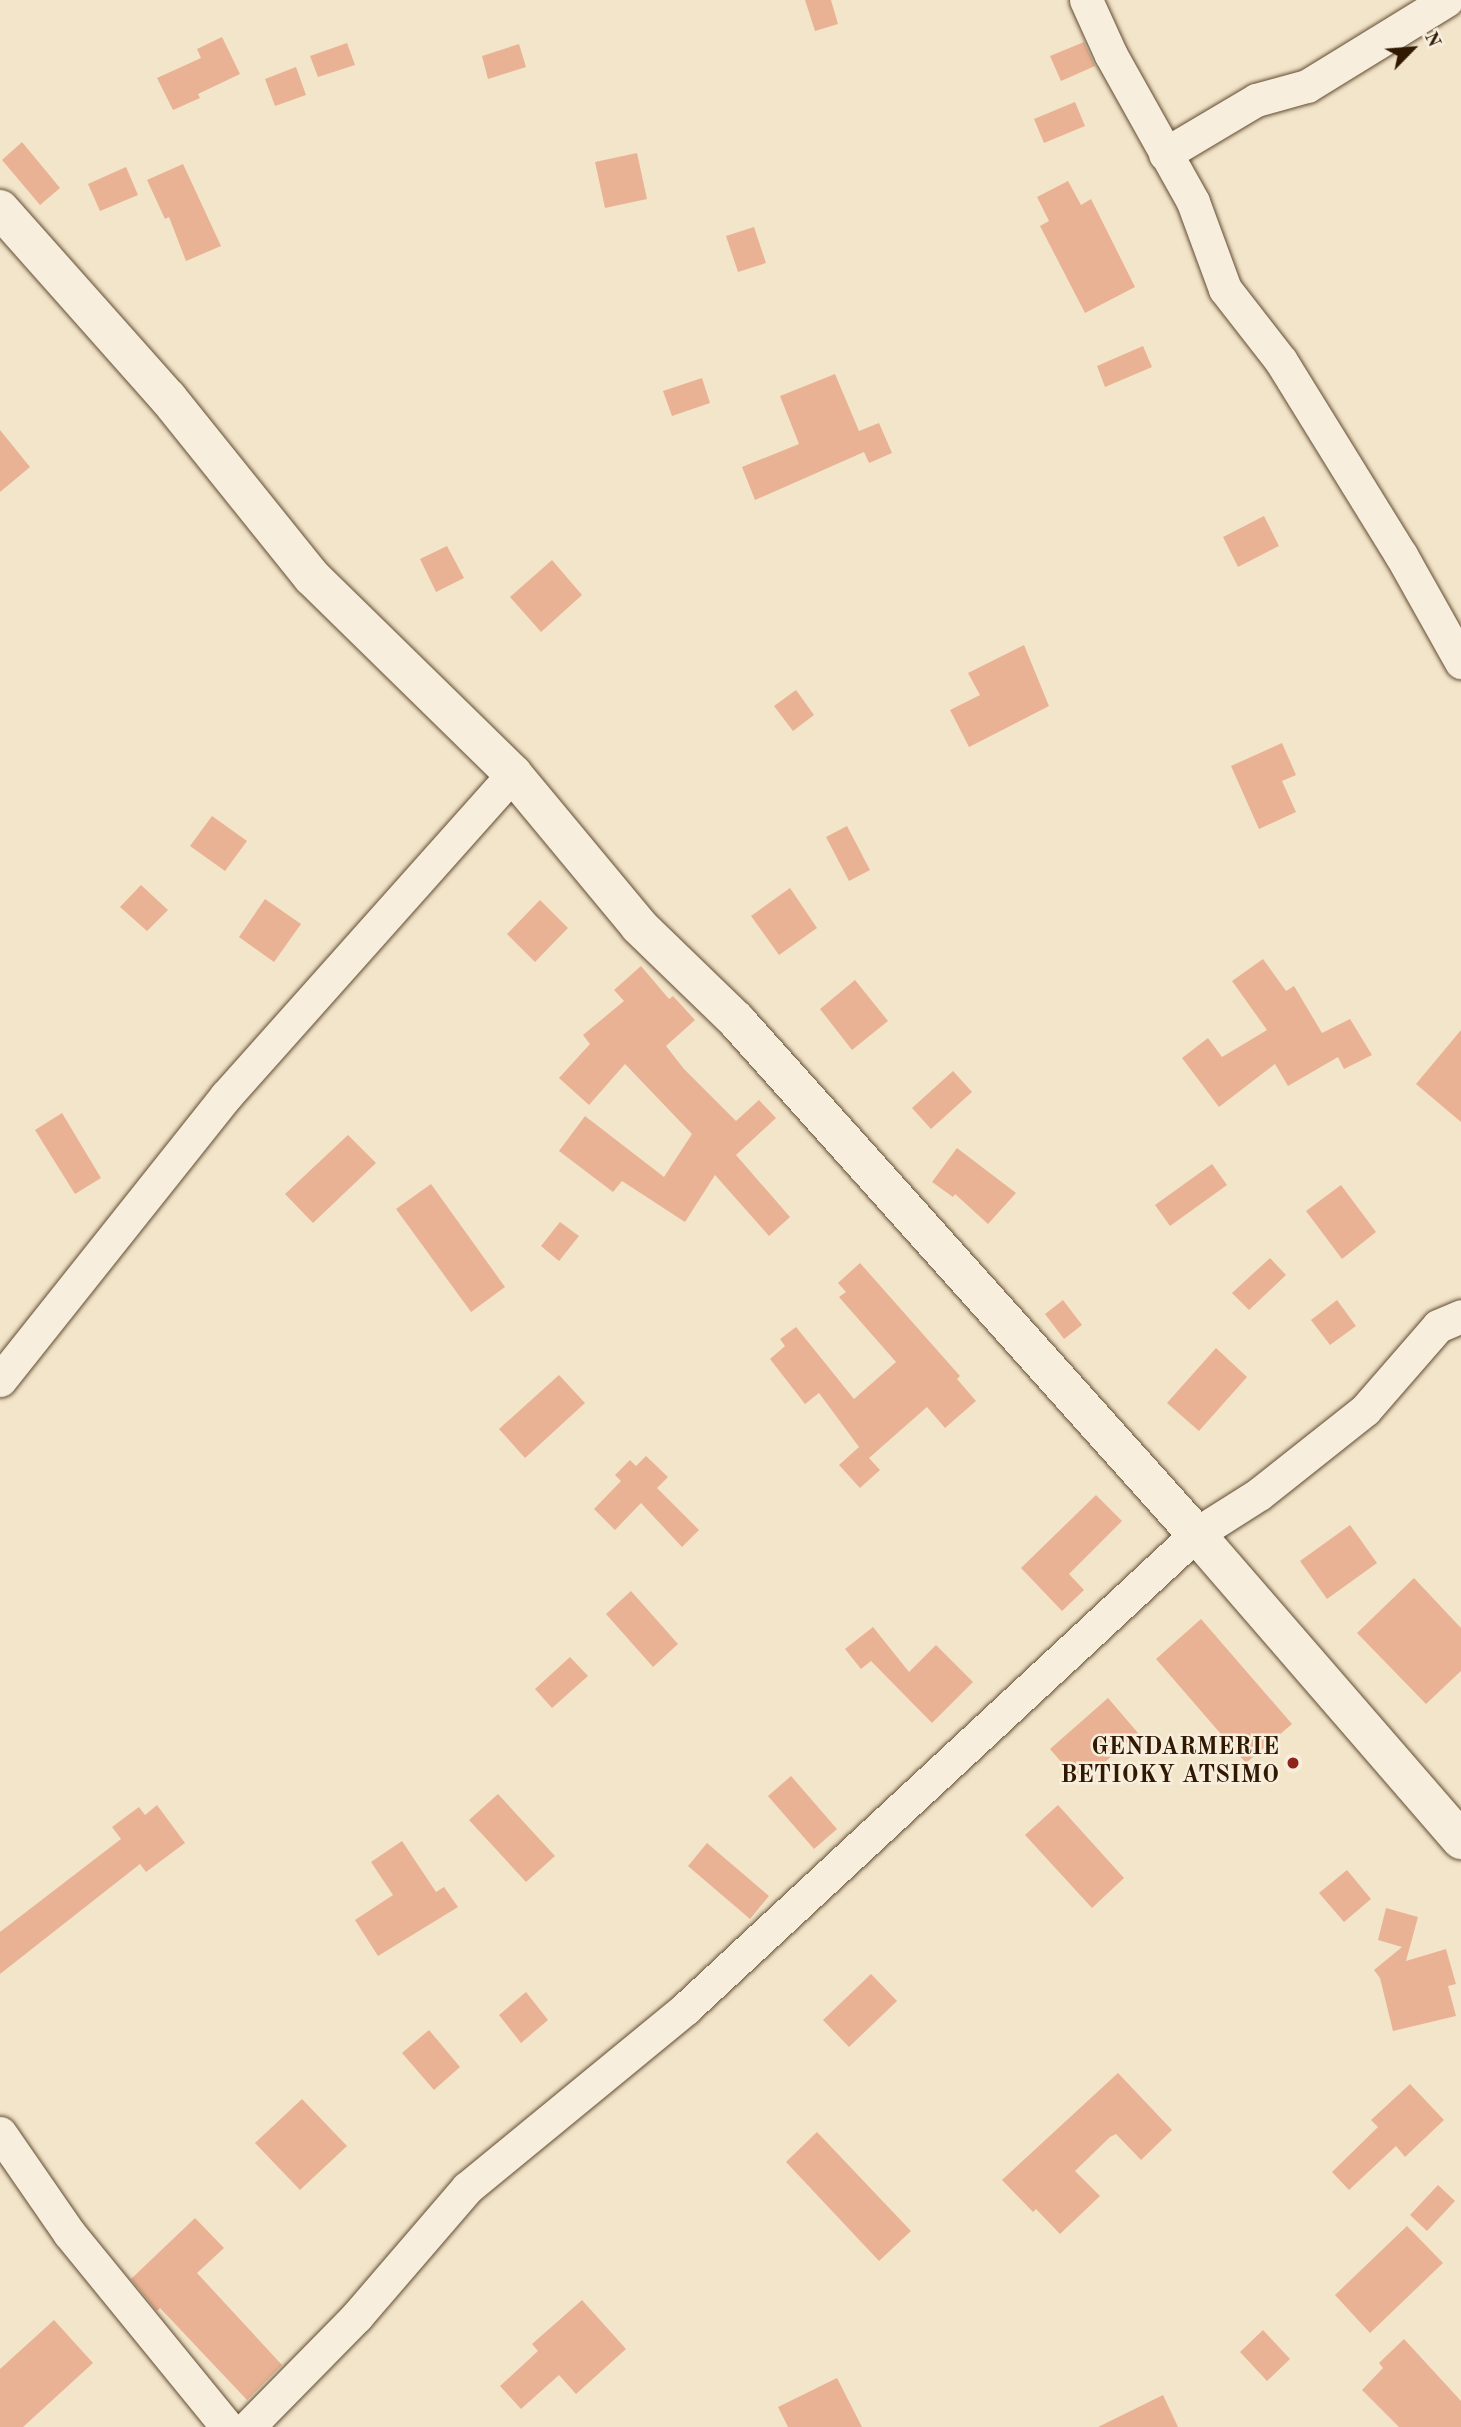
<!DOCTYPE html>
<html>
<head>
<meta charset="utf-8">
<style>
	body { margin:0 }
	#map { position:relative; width:1461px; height:2427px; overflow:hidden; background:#f3e5ca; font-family:"Old Standard TT",serif }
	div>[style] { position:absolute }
	.building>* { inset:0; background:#eab294 }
	.roads { filter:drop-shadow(0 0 2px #614c32) drop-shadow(0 0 2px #614c32) }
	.minor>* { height:33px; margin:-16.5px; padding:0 16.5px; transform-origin:16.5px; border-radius:16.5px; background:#f7eedd }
	.secondary>* { height:38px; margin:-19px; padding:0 19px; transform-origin:19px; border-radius:19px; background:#f7eedd }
	.dots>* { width:19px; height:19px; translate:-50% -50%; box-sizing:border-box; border:4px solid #f7eedd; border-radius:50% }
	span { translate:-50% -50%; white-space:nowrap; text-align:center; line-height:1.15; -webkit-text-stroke:5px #f7eedd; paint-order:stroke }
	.poi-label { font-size:24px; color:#301900; font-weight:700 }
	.right { translate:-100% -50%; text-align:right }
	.north { position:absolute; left:1377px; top:14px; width:70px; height:70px; -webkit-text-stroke:5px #f7eedd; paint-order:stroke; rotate:65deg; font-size:19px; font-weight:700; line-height:28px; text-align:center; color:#301900 }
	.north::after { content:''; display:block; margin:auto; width:24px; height:32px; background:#301900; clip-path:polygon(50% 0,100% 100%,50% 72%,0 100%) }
</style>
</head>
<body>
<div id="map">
	<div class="building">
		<i style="clip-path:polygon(805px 0,831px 0,838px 24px,815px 31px)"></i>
		<i style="clip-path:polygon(222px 37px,240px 74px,198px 94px,200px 98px,173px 110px,157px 78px,201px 58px,197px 49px)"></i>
		<i style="clip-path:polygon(1084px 42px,1095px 66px,1061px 81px,1050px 56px)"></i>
		<i style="clip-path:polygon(347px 43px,355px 65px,318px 77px,310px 56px)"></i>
		<i style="clip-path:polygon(519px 44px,526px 67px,488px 79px,482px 56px)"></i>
		<i style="clip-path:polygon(296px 67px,306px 95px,275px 106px,265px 79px)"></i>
		<i style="clip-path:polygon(1075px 102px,1085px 126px,1044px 143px,1034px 119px)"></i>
		<i style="clip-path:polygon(22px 142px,60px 188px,40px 205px,2px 160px)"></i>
		<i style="clip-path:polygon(637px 153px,647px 199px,605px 208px,595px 162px)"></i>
		<i style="clip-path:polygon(183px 164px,221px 246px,186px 261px,169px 217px,165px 219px,147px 180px)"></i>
		<i style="clip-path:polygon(126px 167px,138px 195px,100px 211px,88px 184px)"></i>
		<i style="clip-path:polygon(1068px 181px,1081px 205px,1091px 199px,1135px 287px,1085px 313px,1040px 226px,1049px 221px,1037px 197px)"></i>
		<i style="clip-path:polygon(754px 227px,766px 263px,738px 272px,726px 236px)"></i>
		<i style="clip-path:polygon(1143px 346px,1152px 367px,1105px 387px,1097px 366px)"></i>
		<i style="clip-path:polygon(835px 374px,859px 431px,879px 423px,892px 453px,869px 463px,864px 452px,755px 500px,742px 467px,799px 444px,780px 396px)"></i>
		<i style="clip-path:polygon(702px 378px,710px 403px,672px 416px,663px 391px)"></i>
		<i style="clip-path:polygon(0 430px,30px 467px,0 492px)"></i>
		<i style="clip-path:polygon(1264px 516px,1279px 546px,1238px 567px,1223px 537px)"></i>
		<i style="clip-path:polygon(447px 546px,464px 578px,436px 592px,420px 559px)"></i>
		<i style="clip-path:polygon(552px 560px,582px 595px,541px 632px,510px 597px)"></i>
		<i style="clip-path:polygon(1024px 645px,1049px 706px,969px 747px,950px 710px,980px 695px,968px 673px)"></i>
		<i style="clip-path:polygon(796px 690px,814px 715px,793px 731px,774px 706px)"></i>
		<i style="clip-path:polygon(1282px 743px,1296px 775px,1282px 781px,1296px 812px,1259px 829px,1231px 766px)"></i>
		<i style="clip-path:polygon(212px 816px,247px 841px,225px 871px,190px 846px)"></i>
		<i style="clip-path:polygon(847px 826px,870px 870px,849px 881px,826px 837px)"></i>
		<i style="clip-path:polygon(141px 885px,168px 910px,147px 931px,120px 907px)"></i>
		<i style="clip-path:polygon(790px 888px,817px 928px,779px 955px,751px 916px)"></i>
		<i style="clip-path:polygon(265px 899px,301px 924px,274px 962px,239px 937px)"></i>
		<i style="clip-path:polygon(540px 900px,568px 928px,535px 962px,507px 934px)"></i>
		<i style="clip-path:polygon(1263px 959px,1286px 991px,1294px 986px,1322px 1033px,1350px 1019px,1372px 1055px,1344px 1069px,1338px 1057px,1288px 1086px,1275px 1064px,1219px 1107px,1182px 1058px,1208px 1038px,1222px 1057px,1267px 1030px,1232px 981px)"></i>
		<i style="clip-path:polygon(641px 966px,669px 999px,673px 996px,695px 1020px,666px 1046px,684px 1069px,736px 1121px,759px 1100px,776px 1118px,736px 1155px,790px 1217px,769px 1236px,715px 1175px,685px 1222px,622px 1181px,613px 1192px,559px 1151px,585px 1116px,664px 1177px,692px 1134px,625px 1064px,589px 1105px,559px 1078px,590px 1044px,583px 1035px,624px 1001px,614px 990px)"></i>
		<i style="clip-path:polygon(855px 980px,888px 1021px,852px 1050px,820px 1009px)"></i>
		<i style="clip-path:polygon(1461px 1030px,1461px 1122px,1416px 1084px)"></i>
		<i style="clip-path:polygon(953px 1071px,972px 1092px,931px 1129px,912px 1108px)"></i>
		<i style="clip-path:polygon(62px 1113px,101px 1178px,75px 1194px,35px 1130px)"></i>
		<i style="clip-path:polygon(348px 1135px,376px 1163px,313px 1223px,285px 1194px)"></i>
		<i style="clip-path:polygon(957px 1148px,1016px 1193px,988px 1224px,955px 1194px,953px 1197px,932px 1182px)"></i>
		<i style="clip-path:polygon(1212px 1164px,1227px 1185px,1170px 1226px,1155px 1205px)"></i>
		<i style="clip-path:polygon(431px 1184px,505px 1287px,471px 1312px,396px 1209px)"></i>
		<i style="clip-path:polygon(1341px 1185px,1376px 1232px,1342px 1259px,1306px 1211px)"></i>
		<i style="clip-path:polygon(560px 1222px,579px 1236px,559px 1261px,541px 1246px)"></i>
		<i style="clip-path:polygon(1270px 1258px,1286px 1275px,1249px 1310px,1232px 1293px)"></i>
		<i style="clip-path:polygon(860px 1263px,960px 1376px,957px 1379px,976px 1401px,945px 1428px,927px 1407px,869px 1458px,880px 1470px,860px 1488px,839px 1465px,859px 1447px,819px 1393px,805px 1404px,770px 1359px,785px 1346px,780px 1339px,796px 1327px,854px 1399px,896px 1362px,839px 1297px,846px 1292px,838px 1283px)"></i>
		<i style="clip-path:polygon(1063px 1300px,1082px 1325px,1064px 1339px,1045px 1314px)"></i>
		<i style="clip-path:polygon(1337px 1300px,1356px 1326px,1330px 1345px,1311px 1320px)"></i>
		<i style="clip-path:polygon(1216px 1348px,1247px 1377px,1199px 1431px,1167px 1403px)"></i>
		<i style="clip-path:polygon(559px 1375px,585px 1403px,525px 1458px,499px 1429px)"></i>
		<i style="clip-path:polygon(646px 1456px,668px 1477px,657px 1488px,699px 1530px,682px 1547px,641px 1503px,615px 1530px,594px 1509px,621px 1481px,615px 1475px,630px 1460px,636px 1466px)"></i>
		<i style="clip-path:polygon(1096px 1495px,1122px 1521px,1069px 1574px,1084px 1590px,1062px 1611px,1021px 1568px)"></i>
		<i style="clip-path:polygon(1350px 1525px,1377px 1563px,1327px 1599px,1300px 1561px)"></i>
		<i style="clip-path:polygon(1414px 1578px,1461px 1628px,1461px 1671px,1426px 1704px,1357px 1633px)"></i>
		<i style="clip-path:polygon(631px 1591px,678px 1644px,653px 1667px,606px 1614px)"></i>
		<i style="clip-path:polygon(1201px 1619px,1292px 1724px,1246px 1763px,1156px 1659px)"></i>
		<i style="clip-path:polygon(873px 1627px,909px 1672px,936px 1645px,973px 1682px,932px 1723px,871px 1661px,861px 1669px,845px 1649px)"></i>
		<i style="clip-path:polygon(570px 1657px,588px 1676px,552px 1708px,535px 1689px)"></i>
		<i style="clip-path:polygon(1108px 1698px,1138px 1733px,1080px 1784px,1050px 1749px)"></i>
		<i style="clip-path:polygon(791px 1776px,837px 1829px,814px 1849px,768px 1796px)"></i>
		<i style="clip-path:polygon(498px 1794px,555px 1856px,526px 1882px,469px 1820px)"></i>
		<i style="clip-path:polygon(157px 1805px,185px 1843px,146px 1872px,140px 1864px,0 1974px,0 1932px,121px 1839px,112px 1827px,139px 1807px,145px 1815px)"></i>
		<i style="clip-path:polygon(1058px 1805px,1124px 1878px,1092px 1908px,1025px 1835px)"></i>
		<i style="clip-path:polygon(402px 1841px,436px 1892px,444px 1887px,458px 1907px,378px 1956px,355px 1920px,393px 1895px,371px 1862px)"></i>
		<i style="clip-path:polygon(707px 1843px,769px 1896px,750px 1919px,688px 1866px)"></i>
		<i style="clip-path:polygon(1347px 1870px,1371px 1899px,1344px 1922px,1319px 1893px)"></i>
		<i style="clip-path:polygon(1386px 1908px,1418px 1917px,1406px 1961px,1446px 1949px,1456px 1984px,1448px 1986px,1456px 2016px,1393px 2031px,1380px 1978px,1374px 1970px,1402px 1947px,1378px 1940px)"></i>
		<i style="clip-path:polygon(871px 1974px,897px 2001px,849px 2047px,823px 2020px)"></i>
		<i style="clip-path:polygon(526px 1992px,548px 2020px,521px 2043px,499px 2015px)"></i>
		<i style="clip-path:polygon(429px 2030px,460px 2067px,434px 2090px,402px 2053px)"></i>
		<i style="clip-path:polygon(1118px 2073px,1172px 2130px,1141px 2160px,1116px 2134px,1110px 2137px,1075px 2171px,1100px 2196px,1060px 2234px,1036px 2209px,1033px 2212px,1002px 2180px)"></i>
		<i style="clip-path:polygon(1410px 2084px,1444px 2120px,1405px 2157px,1396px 2146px,1349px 2190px,1332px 2172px,1378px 2127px,1371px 2120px)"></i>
		<i style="clip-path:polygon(302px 2099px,347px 2146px,300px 2190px,255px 2143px)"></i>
		<i style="clip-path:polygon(817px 2132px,911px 2231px,879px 2261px,786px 2162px)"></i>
		<i style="clip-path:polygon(1438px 2185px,1455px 2201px,1427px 2231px,1410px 2215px)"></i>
		<i style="clip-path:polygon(195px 2218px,224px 2248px,197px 2273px,282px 2365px,247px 2400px,160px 2308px,157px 2311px,131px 2279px)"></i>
		<i style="clip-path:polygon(1407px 2226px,1443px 2263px,1370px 2333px,1335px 2295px)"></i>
		<i style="clip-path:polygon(582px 2300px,626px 2349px,576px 2394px,559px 2375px,521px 2409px,500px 2386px,538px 2351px,532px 2344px)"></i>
		<i style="clip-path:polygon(54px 2320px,93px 2363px,23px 2427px,0 2427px,0 2369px)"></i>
		<i style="clip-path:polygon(1263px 2330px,1290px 2359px,1267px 2381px,1240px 2352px)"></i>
		<i style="clip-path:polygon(1404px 2339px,1461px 2401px,1461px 2427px,1399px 2427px,1362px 2390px,1383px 2368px,1379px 2363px)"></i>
		<i style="clip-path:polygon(837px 2378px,862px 2427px,788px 2427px,778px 2407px)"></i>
		<i style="clip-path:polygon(1163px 2395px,1178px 2427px,1098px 2427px)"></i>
	</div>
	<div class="roads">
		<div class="minor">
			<i style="left:1086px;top:0;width:60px;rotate:65.6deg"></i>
			<i style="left:1111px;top:55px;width:168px;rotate:60.8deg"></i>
			<i style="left:1193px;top:202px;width:93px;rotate:69.8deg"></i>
			<i style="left:1225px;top:289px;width:91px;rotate:52.1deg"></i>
			<i style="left:1281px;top:361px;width:228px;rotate:58.3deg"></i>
			<i style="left:1401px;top:555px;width:123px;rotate:60.7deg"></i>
			<i style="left:1165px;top:154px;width:106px;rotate:-30.7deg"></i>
			<i style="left:1256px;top:100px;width:53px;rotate:-15.4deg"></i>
			<i style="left:1307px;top:86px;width:164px;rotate:-31.6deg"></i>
			<i style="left:0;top:1380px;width:363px;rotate:-51.5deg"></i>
			<i style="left:226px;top:1096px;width:431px;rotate:-48.3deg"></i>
			<i style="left:0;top:2133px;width:121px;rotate:55.4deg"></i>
			<i style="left:69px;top:2233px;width:250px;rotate:50.8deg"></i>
			<i style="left:248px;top:2427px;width:156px;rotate:-45.5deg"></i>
			<i style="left:357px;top:2316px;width:169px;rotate:-49.3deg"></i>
			<i style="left:467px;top:2188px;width:283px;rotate:-39.4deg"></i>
			<i style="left:686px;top:2008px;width:696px;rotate:-42.9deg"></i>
			<i style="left:1196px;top:1534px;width:75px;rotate:-32.4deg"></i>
			<i style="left:1259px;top:1494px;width:135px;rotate:-38.4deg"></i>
			<i style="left:1365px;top:1410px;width:111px;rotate:-49deg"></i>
			<i style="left:1438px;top:1326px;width:25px;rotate:-23deg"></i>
		</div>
		<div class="secondary">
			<i style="left:0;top:209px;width:253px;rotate:48.4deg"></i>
			<i style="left:168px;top:398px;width:230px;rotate:51.2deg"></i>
			<i style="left:312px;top:577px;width:281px;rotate:44.4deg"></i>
			<i style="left:513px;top:774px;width:197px;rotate:50.3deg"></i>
			<i style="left:639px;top:926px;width:135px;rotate:44.1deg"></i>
			<i style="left:736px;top:1020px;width:690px;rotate:48.17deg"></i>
			<i style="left:1196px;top:1534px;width:405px;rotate:49.1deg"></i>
		</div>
	</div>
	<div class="dots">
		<i style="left:1293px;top:1763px;background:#8f2418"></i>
	</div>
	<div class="poi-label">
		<span class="right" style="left:1279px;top:1763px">GENDARMERIE<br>BETIOKY ATSIMO</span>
	</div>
	<div class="north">N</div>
</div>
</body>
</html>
